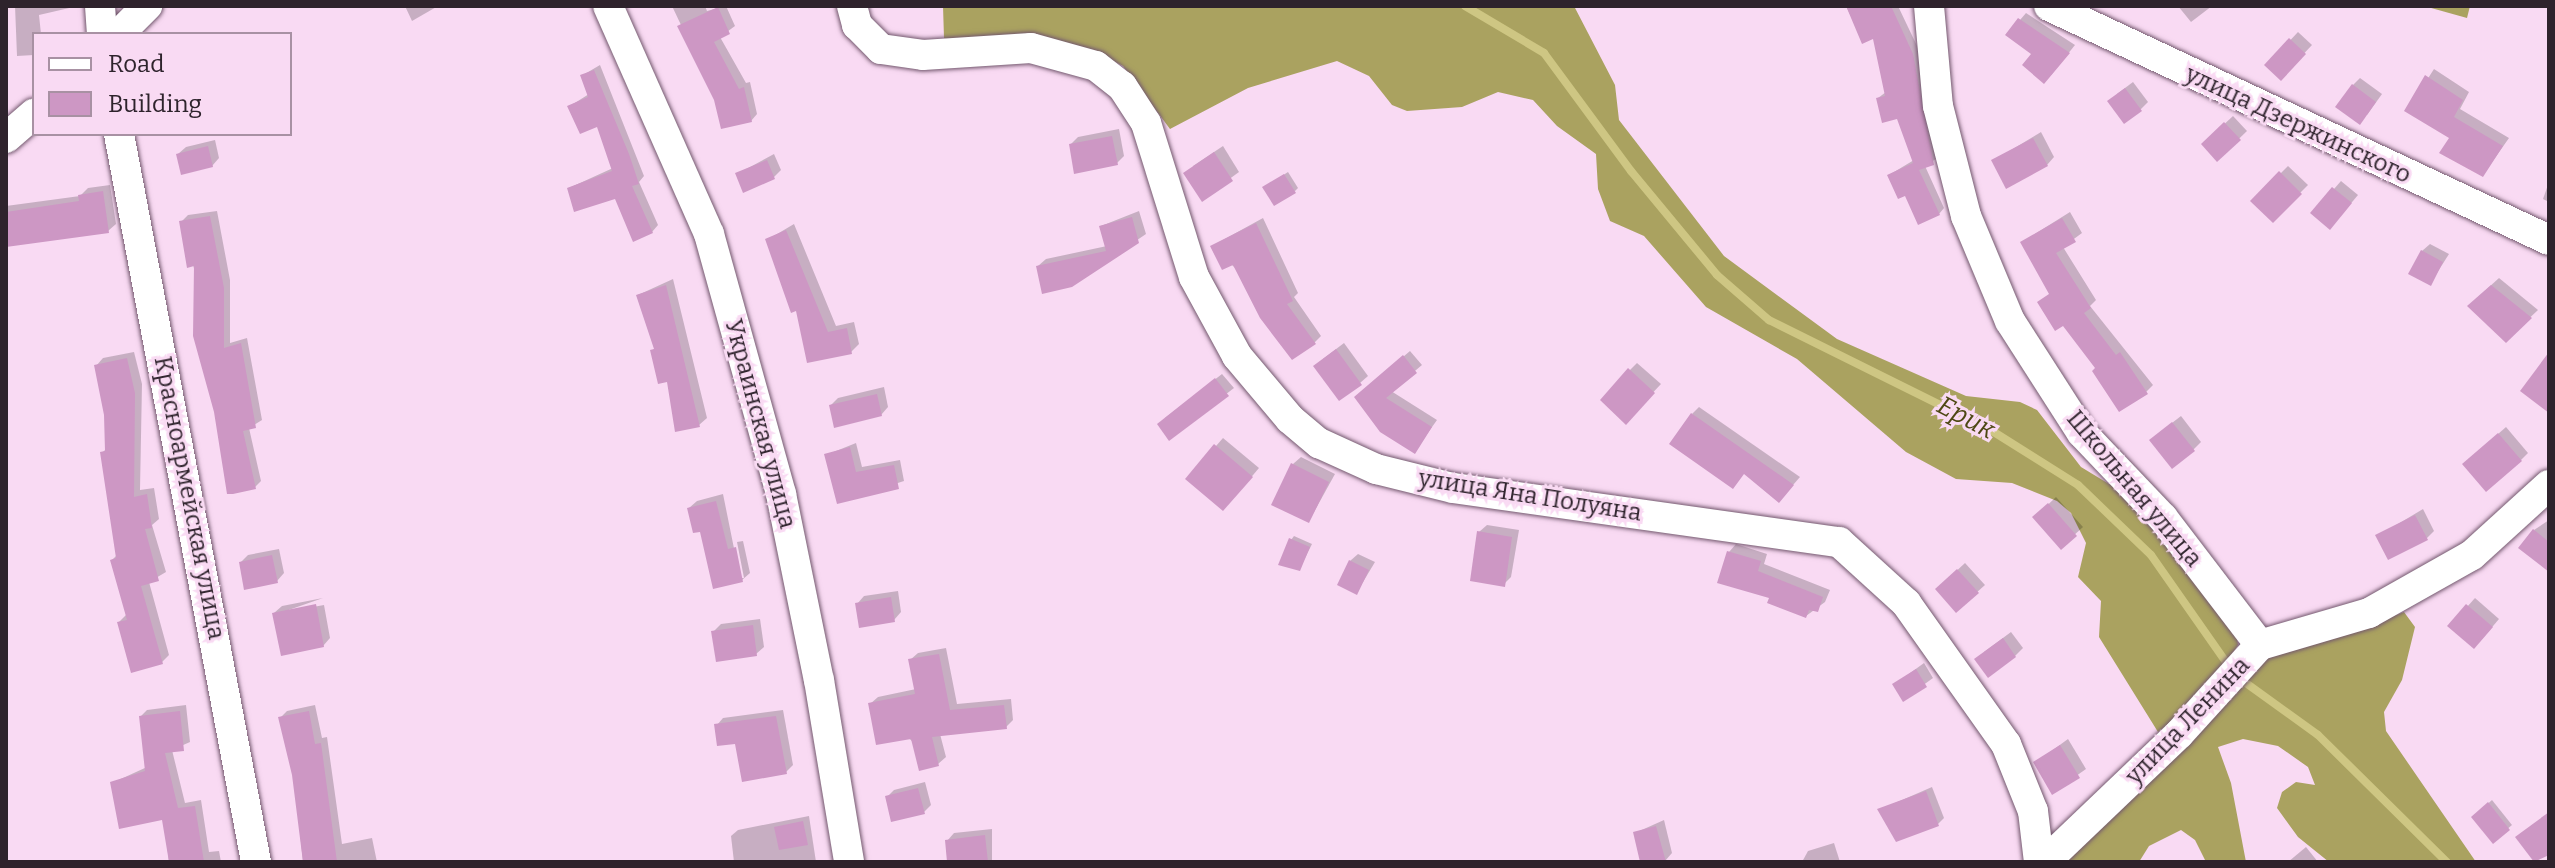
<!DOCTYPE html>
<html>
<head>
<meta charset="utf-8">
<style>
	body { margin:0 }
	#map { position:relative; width:2555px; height:868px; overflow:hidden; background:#f9daf3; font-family:Bitter,serif }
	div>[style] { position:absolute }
	.forest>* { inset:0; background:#aaa260 }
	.shadow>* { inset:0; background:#0003 }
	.stream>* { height:8px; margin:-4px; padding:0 4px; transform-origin:4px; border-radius:4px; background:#cec683 }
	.building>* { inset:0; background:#cd97c4 }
	.roads { filter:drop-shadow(0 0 2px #73586e) drop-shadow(0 0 2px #73586e) }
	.minor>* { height:30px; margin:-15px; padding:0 15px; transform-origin:15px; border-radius:15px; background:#fff }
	span { translate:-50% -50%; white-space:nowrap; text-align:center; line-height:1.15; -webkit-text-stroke:6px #f9daf3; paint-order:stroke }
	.street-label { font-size:24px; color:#2e232c }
	.water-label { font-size:26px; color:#4e4814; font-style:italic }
	.frame { position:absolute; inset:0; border:8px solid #2e232c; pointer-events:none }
	.legend { position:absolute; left:32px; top:32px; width:260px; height:104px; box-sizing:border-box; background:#f9daf3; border:2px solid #a891a3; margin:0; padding:10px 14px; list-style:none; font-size:24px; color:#2e232c }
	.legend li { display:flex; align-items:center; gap:16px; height:40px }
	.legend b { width:40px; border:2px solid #a891a3 }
</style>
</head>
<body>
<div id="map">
	<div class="forest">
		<i style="clip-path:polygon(943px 6px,1574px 6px,1615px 85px,1619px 120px,1724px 256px,1837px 339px,1966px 396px,2020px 402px,2037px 410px,2081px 467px,2114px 487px,2235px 622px,2238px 645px,2206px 694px,2158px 732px,2099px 637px,2101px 601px,2078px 577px,2086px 543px,2071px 513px,2057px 501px,2012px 483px,1956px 479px,1906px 452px,1797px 359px,1706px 307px,1644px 236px,1610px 221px,1598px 189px,1596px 154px,1557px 126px,1533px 100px,1498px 92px,1462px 107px,1407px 111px,1392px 105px,1369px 76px,1337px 61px,1248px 88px,1170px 129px,1123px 66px,1106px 57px,960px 46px,944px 38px)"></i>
		<i style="clip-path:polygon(2424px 6px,2470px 6px,2467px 18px)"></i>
		<i style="clip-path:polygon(2404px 612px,2415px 627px,2402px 680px,2384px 712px,2386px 731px,2476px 862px,2329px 862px,2298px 837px,2277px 808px,2282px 792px,2296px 782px,2315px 785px,2308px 767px,2278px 746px,2243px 739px,2218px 747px,2231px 783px,2246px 862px,2206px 862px,2195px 840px,2181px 830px,2149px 846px,2139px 862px,2061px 862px,2258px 654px,2346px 635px)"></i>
	</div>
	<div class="shadow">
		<i style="clip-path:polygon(15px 6px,78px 6px,39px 15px,41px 34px,34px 34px,34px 55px,17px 56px)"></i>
		<i style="clip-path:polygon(405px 6px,438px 6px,412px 21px)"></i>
		<i style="clip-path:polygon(672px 6px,705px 6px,707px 11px,726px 6px,735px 26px,720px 37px,746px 83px,750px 82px,757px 114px,751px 121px,716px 99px)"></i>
		<i style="clip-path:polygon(1846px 6px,1898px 6px,1918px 48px,1939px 157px,1925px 166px,1944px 208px,1939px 214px,1889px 175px,1914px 160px,1898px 117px,1878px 98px,1886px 92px,1874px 36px,1863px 41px)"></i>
		<i style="clip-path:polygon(2178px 6px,2212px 6px,2191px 22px)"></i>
		<i style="clip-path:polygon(2026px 13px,2075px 45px,2051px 75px,2034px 54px,2020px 20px)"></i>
		<i style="clip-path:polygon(2298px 32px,2312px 45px,2281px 78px,2267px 65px)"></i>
		<i style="clip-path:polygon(600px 65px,644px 176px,639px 182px,658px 225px,652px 232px,616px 197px,569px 188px,613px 168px,598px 124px,570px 106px,589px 94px,583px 75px)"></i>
		<i style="clip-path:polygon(2434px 69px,2469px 92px,2460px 109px,2509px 138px,2483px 175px,2452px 137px,2407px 111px)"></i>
		<i style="clip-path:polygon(2360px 78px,2382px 94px,2367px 115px,2353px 85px)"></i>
		<i style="clip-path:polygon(2133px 82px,2148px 102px,2140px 110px,2117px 94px)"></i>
		<i style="clip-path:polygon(2233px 116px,2247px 131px,2218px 159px,2203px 144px)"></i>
		<i style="clip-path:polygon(1119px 129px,1124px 156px,1117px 163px,1071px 144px,1078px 137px)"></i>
		<i style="clip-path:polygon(2041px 132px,2054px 157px,2047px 165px,1993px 161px)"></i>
		<i style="clip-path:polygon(215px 140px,219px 158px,212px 166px,178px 154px,186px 147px)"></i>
		<i style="clip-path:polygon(1223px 146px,1239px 172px,1202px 199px,1193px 166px)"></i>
		<i style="clip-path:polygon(774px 154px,781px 170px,773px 178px,737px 174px)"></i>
		<i style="clip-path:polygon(2288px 166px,2308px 185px,2273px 220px,2253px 201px)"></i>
		<i style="clip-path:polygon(1288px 172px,1298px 188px,1295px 191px,1268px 185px)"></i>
		<i style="clip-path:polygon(2341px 181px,2358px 195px,2337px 220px,2313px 213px)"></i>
		<i style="clip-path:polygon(2549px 182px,2549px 202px,2543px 199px)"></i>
		<i style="clip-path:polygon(110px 185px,116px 224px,108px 231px,6px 245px,6px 206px,80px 196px,88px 188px)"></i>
		<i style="clip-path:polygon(217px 211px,230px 280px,230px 343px,247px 338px,262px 420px,249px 428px,261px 481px,255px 487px,181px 222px,188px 215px)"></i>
		<i style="clip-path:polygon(1139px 211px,1146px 234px,1071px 285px,1038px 266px,1046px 259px,1107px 246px,1101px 226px)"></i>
		<i style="clip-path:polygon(2070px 212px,2082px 233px,2063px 247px,2096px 300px,2090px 306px,2153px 385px,2146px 392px,2097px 368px,2063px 323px,2040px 302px,2051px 293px,2022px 242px)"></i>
		<i style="clip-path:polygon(1263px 218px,1298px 293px,1294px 297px,1321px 336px,1314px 343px,1212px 246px)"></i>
		<i style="clip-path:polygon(794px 224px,836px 326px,854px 322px,859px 344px,851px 352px,798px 308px,767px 240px)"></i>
		<i style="clip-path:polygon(2430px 244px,2449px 254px,2430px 284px,2422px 251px)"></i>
		<i style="clip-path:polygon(2499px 278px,2538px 310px,2506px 340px,2477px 298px)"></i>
		<i style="clip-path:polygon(673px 279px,707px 418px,699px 425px,652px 351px,656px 347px,638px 295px)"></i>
		<i style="clip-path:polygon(1344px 343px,1368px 376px,1360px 383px,1323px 359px)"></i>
		<i style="clip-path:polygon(1410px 351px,1422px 365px,1391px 391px,1437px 420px,1415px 451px,1363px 391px)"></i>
		<i style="clip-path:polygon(134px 352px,142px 384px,140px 490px,154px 488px,159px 519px,152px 525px,166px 572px,149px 582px,169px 655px,162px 662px,119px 622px,127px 614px,112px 560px,118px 554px,102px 453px,107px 448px,106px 415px,96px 366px,103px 358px)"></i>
		<i style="clip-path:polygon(1637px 363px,1661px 384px,1633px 414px,1630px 370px)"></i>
		<i style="clip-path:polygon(1222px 374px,1234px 388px,1169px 438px,1165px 418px)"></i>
		<i style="clip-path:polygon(884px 387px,888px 407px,881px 415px,831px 405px,838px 398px)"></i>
		<i style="clip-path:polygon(1699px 407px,1800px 477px,1786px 493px,1692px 414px)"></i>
		<i style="clip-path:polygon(2181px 416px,2201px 442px,2193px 450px,2159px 433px)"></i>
		<i style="clip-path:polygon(2506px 427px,2528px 453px,2521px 460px,2472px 457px)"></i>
		<i style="clip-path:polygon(1223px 438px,1259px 468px,1231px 501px,1188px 478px)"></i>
		<i style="clip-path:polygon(856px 443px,862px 467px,900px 460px,904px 481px,839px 502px,826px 455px)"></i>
		<i style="clip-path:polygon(1301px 457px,1335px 474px,1309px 521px,1293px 464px)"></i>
		<i style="clip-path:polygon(723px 494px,740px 578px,744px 578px,737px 542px,743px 541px,750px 573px,742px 580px,702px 529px,689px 508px,697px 501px)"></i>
		<i style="clip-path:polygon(2056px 497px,2083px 527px,2061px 547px,2035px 517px)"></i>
		<i style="clip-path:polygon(2423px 509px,2434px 531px,2426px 539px,2378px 536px)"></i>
		<i style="clip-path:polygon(2549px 520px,2549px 562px,2534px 530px)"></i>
		<i style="clip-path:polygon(1487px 525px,1519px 530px,1511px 577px,1504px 584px,1479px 532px)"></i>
		<i style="clip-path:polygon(1294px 536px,1312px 544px,1300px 568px,1291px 540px)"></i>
		<i style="clip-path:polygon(1736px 544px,1767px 554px,1764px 564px,1830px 590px,1825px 602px,1806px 616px,1772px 596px,1729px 552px)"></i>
		<i style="clip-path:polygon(279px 549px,284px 573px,277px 581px,241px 562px,248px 555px)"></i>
		<i style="clip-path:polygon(1358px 554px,1375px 562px,1357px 592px,1350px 561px)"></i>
		<i style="clip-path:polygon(1965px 563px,1985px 585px,1956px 611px,1937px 589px)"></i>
		<i style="clip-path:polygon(898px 591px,901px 612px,894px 620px,857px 604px,864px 596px)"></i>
		<i style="clip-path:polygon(323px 598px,280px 613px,324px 605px,330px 638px,323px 646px,274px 613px,282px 606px)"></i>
		<i style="clip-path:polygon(2475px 598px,2499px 619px,2482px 639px,2450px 626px)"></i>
		<i style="clip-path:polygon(760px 619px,764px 647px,756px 654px,713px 632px,721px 624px)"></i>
		<i style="clip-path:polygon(2011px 632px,2023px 648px,2015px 656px,1984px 652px)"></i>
		<i style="clip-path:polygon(946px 648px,957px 704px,1011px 699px,1013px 720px,1006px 727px,940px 734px,946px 757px,938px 764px,870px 704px,878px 697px,916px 689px,910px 660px,918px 653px)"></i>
		<i style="clip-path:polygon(1924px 663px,1933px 678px,1904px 699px,1895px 684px)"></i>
		<i style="clip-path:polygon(186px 705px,190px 742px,172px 750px,185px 803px,201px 800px,209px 852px,219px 851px,221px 862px,169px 862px,164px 818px,112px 783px,147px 767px,141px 716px,147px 710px)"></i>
		<i style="clip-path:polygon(315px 705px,322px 738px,327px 737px,342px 844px,372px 838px,377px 862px,303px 862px,294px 775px,280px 718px,287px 711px)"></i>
		<i style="clip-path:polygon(783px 710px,793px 765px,786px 772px,717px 725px,723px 718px)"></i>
		<i style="clip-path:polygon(2068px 739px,2086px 769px,2052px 793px,2035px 763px)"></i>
		<i style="clip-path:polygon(925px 782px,931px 805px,924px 812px,887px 797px,894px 790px)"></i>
		<i style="clip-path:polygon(1932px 787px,1944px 818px,1938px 824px,1879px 810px)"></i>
		<i style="clip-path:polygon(2492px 800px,2512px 825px,2493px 841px,2473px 817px)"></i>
		<i style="clip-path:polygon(809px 816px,816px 862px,734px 862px,731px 836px,738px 830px)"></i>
		<i style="clip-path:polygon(1664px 820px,1672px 853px,1665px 861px,1643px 862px,1635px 833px)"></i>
		<i style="clip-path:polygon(992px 829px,992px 862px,949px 862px,947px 841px,954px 833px)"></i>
		<i style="clip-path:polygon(1834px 843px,1840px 862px,1802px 862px,1808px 851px)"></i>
		<i style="clip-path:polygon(2306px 847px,2318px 862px,2288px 862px)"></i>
	</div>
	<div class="stream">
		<i style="left:1465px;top:6px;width:92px;rotate:30.7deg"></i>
		<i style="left:1544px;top:53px;width:147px;rotate:53.6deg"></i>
		<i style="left:1631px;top:171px;width:135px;rotate:50.4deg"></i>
		<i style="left:1717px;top:275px;width:69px;rotate:40.9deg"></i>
		<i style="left:1769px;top:320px;width:246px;rotate:26.4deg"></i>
		<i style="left:1989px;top:429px;width:105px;rotate:32.2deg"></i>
		<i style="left:2078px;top:485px;width:101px;rotate:43.8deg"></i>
		<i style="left:2151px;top:555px;width:138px;rotate:55deg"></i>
		<i style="left:2239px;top:678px;width:97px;rotate:35.8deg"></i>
		<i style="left:2318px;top:735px;width:181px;rotate:44.6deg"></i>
	</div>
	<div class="building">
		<i style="clip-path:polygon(1846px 6px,1891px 6px,1913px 54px,1934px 165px,1919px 170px,1940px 215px,1918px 225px,1905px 196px,1898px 199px,1887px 175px,1913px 163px,1897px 119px,1882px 123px,1876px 98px,1885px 96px,1873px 39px,1862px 44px)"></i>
		<i style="clip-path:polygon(718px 7px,730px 34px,714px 42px,739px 89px,744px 87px,752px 122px,721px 129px,714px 100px,677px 26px)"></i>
		<i style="clip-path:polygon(2018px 18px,2070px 53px,2044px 84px,2022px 65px,2031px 54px,2005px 35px)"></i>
		<i style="clip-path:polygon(2289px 38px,2306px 54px,2281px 81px,2264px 65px)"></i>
		<i style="clip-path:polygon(594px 70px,629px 154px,639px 184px,632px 186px,653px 233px,633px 242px,615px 199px,574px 212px,567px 188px,612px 171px,597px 127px,580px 134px,567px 106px,588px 97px,580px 75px)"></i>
		<i style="clip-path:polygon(2425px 75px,2463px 100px,2454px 117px,2503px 146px,2483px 177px,2439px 153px,2449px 138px,2404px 111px)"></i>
		<i style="clip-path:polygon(2352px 84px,2376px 102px,2360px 125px,2335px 107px)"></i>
		<i style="clip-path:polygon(2125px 88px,2142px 111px,2124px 124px,2107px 101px)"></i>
		<i style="clip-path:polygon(2224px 122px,2241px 140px,2217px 162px,2201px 144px)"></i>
		<i style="clip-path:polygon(1112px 136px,1118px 165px,1074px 174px,1069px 144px)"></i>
		<i style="clip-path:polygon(2033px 138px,2048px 166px,2006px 189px,1991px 160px)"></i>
		<i style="clip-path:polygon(208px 146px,213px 167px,181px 175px,176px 154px)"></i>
		<i style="clip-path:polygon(1214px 152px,1233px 181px,1202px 202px,1183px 173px)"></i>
		<i style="clip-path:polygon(767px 160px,775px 179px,743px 193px,735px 173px)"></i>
		<i style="clip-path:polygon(2279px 171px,2302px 194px,2273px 223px,2250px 201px)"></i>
		<i style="clip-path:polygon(1284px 174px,1296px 193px,1274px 206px,1262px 187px)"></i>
		<i style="clip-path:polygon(2332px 187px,2352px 203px,2330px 230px,2310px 213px)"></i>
		<i style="clip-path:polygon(103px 191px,109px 233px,6px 247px,6px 212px,79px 201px,78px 195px)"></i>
		<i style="clip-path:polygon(210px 216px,224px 288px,224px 348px,241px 343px,256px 428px,243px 431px,256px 489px,233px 494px,227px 494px,214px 412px,193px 336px,194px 266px,187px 268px,179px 221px)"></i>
		<i style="clip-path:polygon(1132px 217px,1139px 243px,1072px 287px,1042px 294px,1036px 266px,1106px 251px,1099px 226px)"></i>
		<i style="clip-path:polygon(2062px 218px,2076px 242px,2056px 253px,2091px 308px,2084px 313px,2116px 355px,2120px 352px,2148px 394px,2119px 412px,2092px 371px,2095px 368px,2063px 326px,2055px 331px,2037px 302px,2049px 294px,2020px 242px)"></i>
		<i style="clip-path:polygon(1256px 223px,1293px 301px,1287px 304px,1316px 344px,1292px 360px,1260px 318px,1233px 265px,1222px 270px,1210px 246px)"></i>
		<i style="clip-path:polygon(786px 230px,828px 332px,847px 328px,852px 354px,807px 363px,796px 311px,791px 313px,765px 239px)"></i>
		<i style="clip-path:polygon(2421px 250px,2443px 262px,2431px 286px,2408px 274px)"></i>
		<i style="clip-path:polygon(666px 285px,700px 427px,675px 432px,667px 382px,658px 384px,650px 350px,654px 349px,636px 295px)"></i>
		<i style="clip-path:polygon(2491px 285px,2532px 318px,2506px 343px,2467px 306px)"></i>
		<i style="clip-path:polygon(1336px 349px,1362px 385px,1339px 401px,1313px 366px)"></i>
		<i style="clip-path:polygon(2549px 352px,2549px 413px,2520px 391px)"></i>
		<i style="clip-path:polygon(1403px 355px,1417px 373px,1386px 398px,1432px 427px,1415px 454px,1380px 432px,1354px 397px)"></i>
		<i style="clip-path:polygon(127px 358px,135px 393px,134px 497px,147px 494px,152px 528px,145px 529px,159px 581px,141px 586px,163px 664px,131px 673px,117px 622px,127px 620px,110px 560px,116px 558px,100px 452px,105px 451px,104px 415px,94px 365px)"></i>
		<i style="clip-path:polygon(1628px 368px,1655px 393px,1626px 425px,1600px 400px)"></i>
		<i style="clip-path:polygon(1215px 378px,1229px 396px,1169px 441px,1157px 424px)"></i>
		<i style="clip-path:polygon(877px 394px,882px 416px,834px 428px,829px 405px)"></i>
		<i style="clip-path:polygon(1691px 413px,1794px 485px,1779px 503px,1744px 474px,1733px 489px,1669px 444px)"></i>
		<i style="clip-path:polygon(2172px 422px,2195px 451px,2172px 469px,2149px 440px)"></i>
		<i style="clip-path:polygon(2498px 433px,2522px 461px,2486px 492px,2462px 464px)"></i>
		<i style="clip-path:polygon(1214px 444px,1253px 477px,1223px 511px,1185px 479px)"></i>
		<i style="clip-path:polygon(850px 447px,856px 472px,894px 465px,899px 489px,837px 504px,824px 454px)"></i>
		<i style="clip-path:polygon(1291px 463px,1329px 482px,1309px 523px,1271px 505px)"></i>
		<i style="clip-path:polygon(716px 501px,728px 549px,736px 547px,743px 582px,713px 589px,700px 532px,693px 533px,687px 508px)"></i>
		<i style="clip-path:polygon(2048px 503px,2077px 536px,2061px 550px,2032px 517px)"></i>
		<i style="clip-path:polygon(2415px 515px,2428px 540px,2388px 560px,2375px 535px)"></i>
		<i style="clip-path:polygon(2533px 529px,2549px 542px,2549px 572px,2518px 548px)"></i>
		<i style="clip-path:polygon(1477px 531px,1512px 537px,1505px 587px,1470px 581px)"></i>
		<i style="clip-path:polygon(1289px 538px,1310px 547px,1300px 571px,1278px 565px)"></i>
		<i style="clip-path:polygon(1727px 551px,1761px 561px,1758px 571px,1823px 597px,1818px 612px,1809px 610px,1806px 618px,1767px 603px,1769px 598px,1717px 583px)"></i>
		<i style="clip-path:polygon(272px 555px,278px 583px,244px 590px,239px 562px)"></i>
		<i style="clip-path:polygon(1349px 560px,1369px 570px,1357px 595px,1337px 585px)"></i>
		<i style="clip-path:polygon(1957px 569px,1979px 593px,1956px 613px,1935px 589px)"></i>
		<i style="clip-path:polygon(891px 597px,895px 622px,859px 628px,855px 603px)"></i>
		<i style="clip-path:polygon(316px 604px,324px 647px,281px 656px,272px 613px)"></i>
		<i style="clip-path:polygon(2466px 604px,2493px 627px,2474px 649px,2447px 626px)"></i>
		<i style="clip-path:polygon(753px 625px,757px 656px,716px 662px,711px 631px)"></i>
		<i style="clip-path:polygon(2003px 638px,2016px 657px,1988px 678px,1974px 659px)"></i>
		<i style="clip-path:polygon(939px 654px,950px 710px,1004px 705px,1007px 729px,932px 737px,939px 766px,919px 771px,911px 739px,876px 745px,868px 703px,915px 694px,908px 659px)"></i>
		<i style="clip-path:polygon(1916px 669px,1927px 687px,1903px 702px,1892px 684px)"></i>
		<i style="clip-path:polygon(180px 711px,184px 751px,165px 753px,178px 808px,195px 806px,204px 862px,169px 862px,162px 820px,119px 829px,110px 782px,145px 771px,139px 716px)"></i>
		<i style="clip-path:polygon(309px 711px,315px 744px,321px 743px,337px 862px,303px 862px,292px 775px,278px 717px)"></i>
		<i style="clip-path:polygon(776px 716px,787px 774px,742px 782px,735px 744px,717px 746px,714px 724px)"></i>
		<i style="clip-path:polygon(2060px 745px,2080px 778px,2052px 795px,2033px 762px)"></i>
		<i style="clip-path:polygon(918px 788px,925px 814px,891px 822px,885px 796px)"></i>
		<i style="clip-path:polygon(1926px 791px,1939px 826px,1896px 842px,1877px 809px)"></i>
		<i style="clip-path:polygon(2488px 802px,2510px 830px,2493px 844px,2471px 817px)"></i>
		<i style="clip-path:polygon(2549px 812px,2549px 855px,2534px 862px,2515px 837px)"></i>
		<i style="clip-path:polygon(803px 821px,808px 845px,779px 850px,774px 827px)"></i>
		<i style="clip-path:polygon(1656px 826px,1666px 862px,1640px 862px,1633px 832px)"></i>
		<i style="clip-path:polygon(985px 835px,988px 862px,947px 862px,945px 840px)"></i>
	</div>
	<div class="roads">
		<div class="minor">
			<i style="left:100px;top:6px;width:28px;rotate:86deg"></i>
			<i style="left:608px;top:6px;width:249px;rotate:66.1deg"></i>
			<i style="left:709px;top:234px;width:270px;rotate:74.5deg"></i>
			<i style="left:781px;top:494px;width:190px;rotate:78.5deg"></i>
			<i style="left:819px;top:680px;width:184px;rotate:80.6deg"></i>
			<i style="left:852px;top:6px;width:20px;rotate:75deg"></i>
			<i style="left:857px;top:25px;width:34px;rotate:45deg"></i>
			<i style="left:881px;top:49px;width:42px;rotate:8.1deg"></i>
			<i style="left:923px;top:55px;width:108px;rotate:-3.7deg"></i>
			<i style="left:1031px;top:48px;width:67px;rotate:15.5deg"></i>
			<i style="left:1096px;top:66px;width:33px;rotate:38deg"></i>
			<i style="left:1122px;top:86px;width:44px;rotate:57deg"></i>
			<i style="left:1146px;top:123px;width:161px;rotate:72.7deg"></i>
			<i style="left:1194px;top:277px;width:90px;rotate:61.4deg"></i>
			<i style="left:1237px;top:356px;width:82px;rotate:49.9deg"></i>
			<i style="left:1290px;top:419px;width:38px;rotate:40deg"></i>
			<i style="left:1319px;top:443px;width:63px;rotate:24.5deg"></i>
			<i style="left:1376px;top:469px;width:79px;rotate:13.9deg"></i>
			<i style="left:1453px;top:488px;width:390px;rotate:8deg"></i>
			<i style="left:1839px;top:542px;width:91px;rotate:42.3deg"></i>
			<i style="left:1906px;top:603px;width:173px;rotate:54.7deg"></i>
			<i style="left:2006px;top:744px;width:72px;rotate:68.1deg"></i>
			<i style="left:2033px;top:811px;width:51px;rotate:83.3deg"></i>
			<i style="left:1929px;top:6px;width:100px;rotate:84.9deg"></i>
			<i style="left:1938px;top:106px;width:114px;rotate:75.7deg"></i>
			<i style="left:1966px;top:216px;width:114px;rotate:67.3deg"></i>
			<i style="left:2010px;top:321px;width:133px;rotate:57.3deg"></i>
			<i style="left:2082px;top:433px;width:117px;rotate:46.4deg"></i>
			<i style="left:2163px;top:518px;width:160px;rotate:52.6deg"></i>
			<i style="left:2049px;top:6px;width:552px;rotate:25.08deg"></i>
			<i style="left:119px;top:34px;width:40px;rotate:-45deg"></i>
			<i style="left:119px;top:134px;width:741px;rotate:79.34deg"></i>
			<i style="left:6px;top:138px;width:37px;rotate:-41deg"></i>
			<i style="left:2045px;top:862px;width:185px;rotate:-43.7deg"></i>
			<i style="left:2179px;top:734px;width:120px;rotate:-47.7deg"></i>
			<i style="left:2260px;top:645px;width:114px;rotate:-16.4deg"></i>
			<i style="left:2369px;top:613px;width:118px;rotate:-29.4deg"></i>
			<i style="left:2472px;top:555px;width:104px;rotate:-42.3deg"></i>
		</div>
	</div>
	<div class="street-label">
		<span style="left:2298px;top:125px;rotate:25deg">улица Дзержинского</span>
		<span style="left:760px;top:424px;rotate:75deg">Украинская улица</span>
		<span style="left:2134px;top:489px;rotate:50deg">Школьная улица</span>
		<span style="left:1530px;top:496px;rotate:9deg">улица Яна Полуяна</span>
		<span style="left:189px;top:498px;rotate:79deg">Красноармейская улица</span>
		<span style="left:2188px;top:721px;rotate:-46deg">улица Ленина</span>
	</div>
	<div class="water-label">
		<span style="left:1966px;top:418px;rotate:28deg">Ерик</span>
	</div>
	<div class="frame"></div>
	<ul class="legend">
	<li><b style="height:10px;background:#fff"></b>Road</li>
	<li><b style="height:22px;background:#cd97c4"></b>Building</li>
	</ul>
</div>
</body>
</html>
